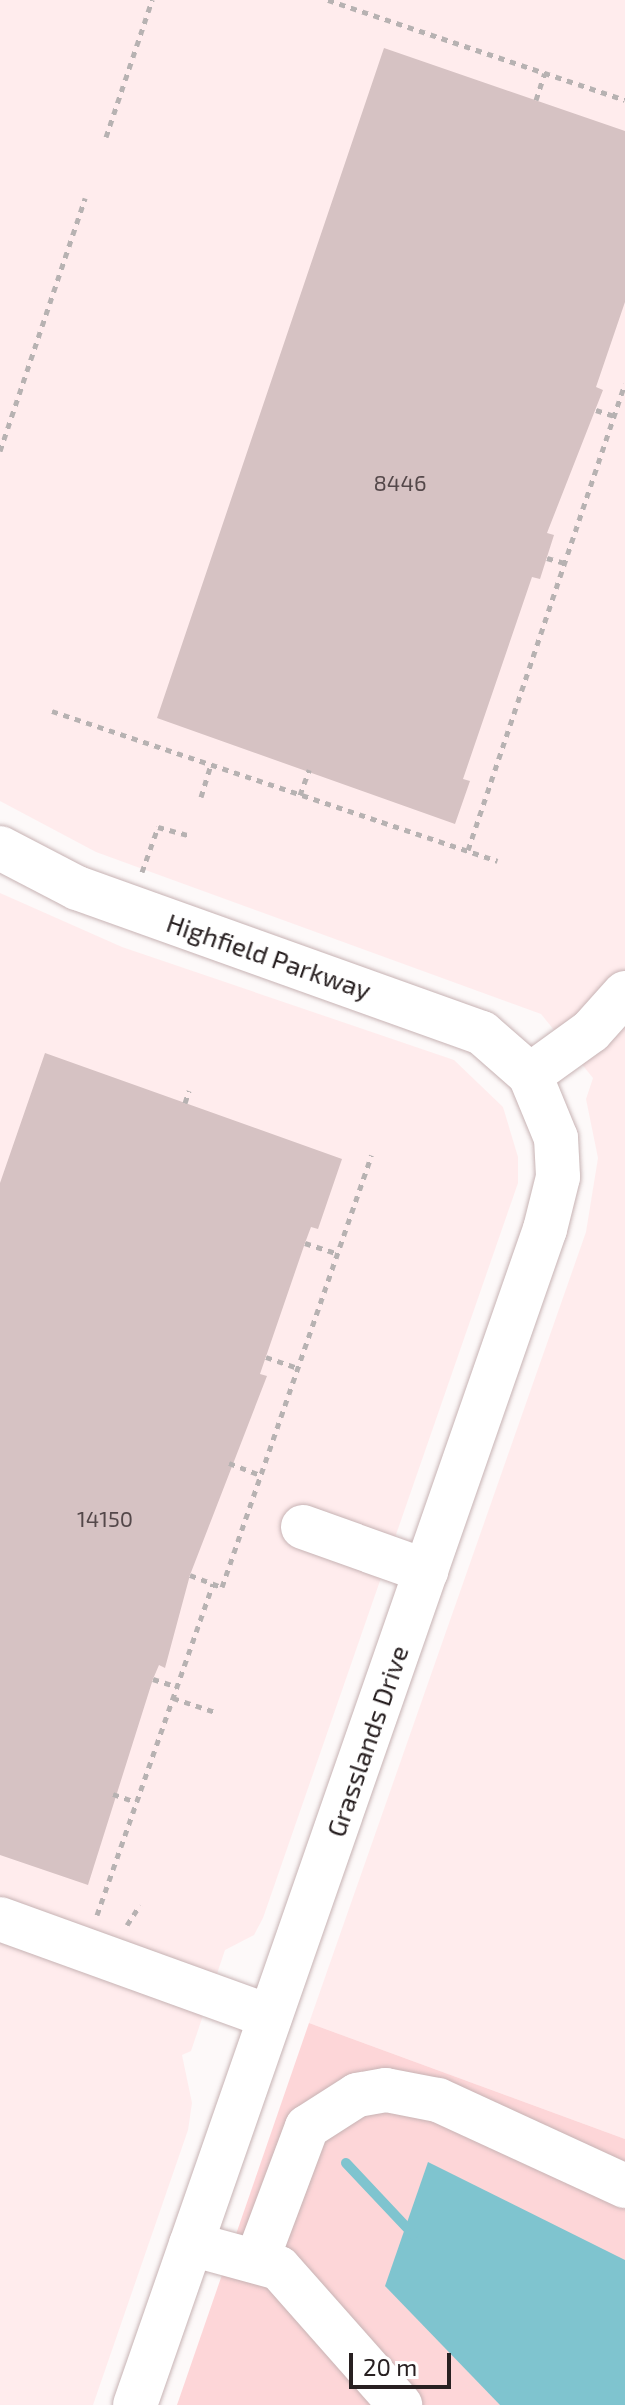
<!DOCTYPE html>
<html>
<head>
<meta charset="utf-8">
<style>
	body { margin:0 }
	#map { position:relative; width:625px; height:2405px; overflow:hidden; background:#fdf9f9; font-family:"Exo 2",sans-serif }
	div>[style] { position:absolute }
	.built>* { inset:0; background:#ffeced }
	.green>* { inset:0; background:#fdd6d8 }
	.water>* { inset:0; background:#7fc4cf }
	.stream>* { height:10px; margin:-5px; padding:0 5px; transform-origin:5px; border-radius:5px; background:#7fc4cf }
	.building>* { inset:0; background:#d6c2c3 }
	.path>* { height:5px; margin-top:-2.5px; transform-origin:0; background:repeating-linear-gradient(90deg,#b7b2b2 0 6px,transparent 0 12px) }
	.roads { filter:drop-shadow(0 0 2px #c7b3b4) drop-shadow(0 0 2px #c7b3b4) }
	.minor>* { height:44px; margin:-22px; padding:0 22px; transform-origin:22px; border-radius:22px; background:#fff }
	span { translate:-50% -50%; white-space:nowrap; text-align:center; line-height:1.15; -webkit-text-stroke:6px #fff; paint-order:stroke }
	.number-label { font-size:22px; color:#54484a }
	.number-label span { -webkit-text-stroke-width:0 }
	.street-label { font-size:26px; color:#282021 }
	.scale { position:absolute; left:349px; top:2353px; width:102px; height:36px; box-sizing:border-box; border:4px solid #282021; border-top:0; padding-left:10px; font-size:24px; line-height:28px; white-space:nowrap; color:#282021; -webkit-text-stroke:6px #fff; paint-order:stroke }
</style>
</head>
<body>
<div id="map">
	<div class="built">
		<i style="clip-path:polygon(0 0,625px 0,625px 2139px,309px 2023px,586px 1232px,598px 1158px,586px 1099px,593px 1078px,541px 1014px,96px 852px,0 801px)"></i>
		<i style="clip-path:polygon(0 893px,122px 947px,454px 1060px,503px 1107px,518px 1157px,518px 1183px,263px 1918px,254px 1935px,225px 1950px,191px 2051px,182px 2055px,192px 2103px,188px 2130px,93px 2405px,0 2405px)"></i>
	</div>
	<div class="green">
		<i style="clip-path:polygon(309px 2023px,625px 2139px,625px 2405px,177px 2405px)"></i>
	</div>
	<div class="water">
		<i style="clip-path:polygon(428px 2162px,625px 2260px,625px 2405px,500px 2405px,385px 2286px)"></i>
	</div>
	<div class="stream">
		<i style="left:346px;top:2163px;width:98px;rotate:46.7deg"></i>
	</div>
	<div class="building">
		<i style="clip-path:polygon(384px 48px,625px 131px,625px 302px,596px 387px,603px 390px,547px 533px,554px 535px,540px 579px,532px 577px,463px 779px,470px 781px,455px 824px,157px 718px)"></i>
		<i style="clip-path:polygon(45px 1053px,342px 1159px,318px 1229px,311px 1227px,305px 1243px,260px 1374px,267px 1376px,190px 1575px,165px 1668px,159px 1665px,153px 1679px,88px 1885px,0 1855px,0 1183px)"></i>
	</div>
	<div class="path">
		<i style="left:328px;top:0;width:313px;rotate:18.6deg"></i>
		<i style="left:536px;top:100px;width:28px;rotate:-72deg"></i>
		<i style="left:106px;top:137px;width:145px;rotate:-71.4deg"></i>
		<i style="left:596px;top:410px;width:19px;rotate:18deg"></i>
		<i style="left:0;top:451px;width:267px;rotate:-71.4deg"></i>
		<i style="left:547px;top:558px;width:18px;rotate:16deg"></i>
		<i style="left:52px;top:711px;width:470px;rotate:18.6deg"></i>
		<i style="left:300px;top:795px;width:27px;rotate:-70deg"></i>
		<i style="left:201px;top:797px;width:34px;rotate:-73deg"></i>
		<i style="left:468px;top:850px;width:492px;rotate:-71.4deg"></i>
		<i style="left:142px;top:872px;width:48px;rotate:-70.4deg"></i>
		<i style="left:158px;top:827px;width:34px;rotate:15deg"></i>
		<i style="left:185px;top:1103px;width:13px;rotate:-72deg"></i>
		<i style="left:305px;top:1243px;width:35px;rotate:18deg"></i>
		<i style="left:266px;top:1357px;width:34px;rotate:19deg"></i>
		<i style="left:229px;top:1463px;width:34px;rotate:21deg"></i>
		<i style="left:190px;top:1575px;width:34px;rotate:21deg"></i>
		<i style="left:222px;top:1587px;width:457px;rotate:-70.9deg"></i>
		<i style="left:153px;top:1679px;width:25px;rotate:18deg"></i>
		<i style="left:173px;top:1698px;width:44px;rotate:18.4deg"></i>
		<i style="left:113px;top:1794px;width:24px;rotate:19deg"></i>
		<i style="left:97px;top:1915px;width:351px;rotate:-70.7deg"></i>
		<i style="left:127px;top:1925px;width:24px;rotate:-57deg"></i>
	</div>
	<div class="roads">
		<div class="minor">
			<i style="left:0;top:848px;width:87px;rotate:27.5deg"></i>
			<i style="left:77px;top:888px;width:430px;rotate:19.7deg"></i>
			<i style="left:482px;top:1033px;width:64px;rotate:41.2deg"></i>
			<i style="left:530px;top:1075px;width:68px;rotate:67.6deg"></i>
			<i style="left:556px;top:1138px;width:39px;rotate:87deg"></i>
			<i style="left:558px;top:1177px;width:54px;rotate:104deg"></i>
			<i style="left:545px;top:1229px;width:1245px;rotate:109.22deg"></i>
			<i style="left:530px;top:1075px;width:75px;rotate:-35.8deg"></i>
			<i style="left:591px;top:1031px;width:51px;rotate:-48.2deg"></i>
			<i style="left:303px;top:1527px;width:131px;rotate:19.7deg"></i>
			<i style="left:0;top:1919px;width:287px;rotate:19.9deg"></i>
			<i style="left:191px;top:2244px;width:91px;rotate:15.3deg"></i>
			<i style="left:279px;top:2268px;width:183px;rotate:48.5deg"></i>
			<i style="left:257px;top:2260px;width:142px;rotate:-69.4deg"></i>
			<i style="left:307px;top:2127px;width:59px;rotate:-32.6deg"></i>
			<i style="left:357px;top:2095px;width:29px;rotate:-10deg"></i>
			<i style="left:386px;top:2090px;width:53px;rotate:10.9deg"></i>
			<i style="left:438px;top:2100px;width:206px;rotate:24.7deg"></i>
		</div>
	</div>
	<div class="number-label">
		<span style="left:400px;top:483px">8446</span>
		<span style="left:105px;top:1519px">14150</span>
	</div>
	<div class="street-label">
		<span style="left:269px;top:956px;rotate:19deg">Highfield Parkway</span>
		<span style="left:367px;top:1741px;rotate:-71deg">Grasslands Drive</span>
	</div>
	<div class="scale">20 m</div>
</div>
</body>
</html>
